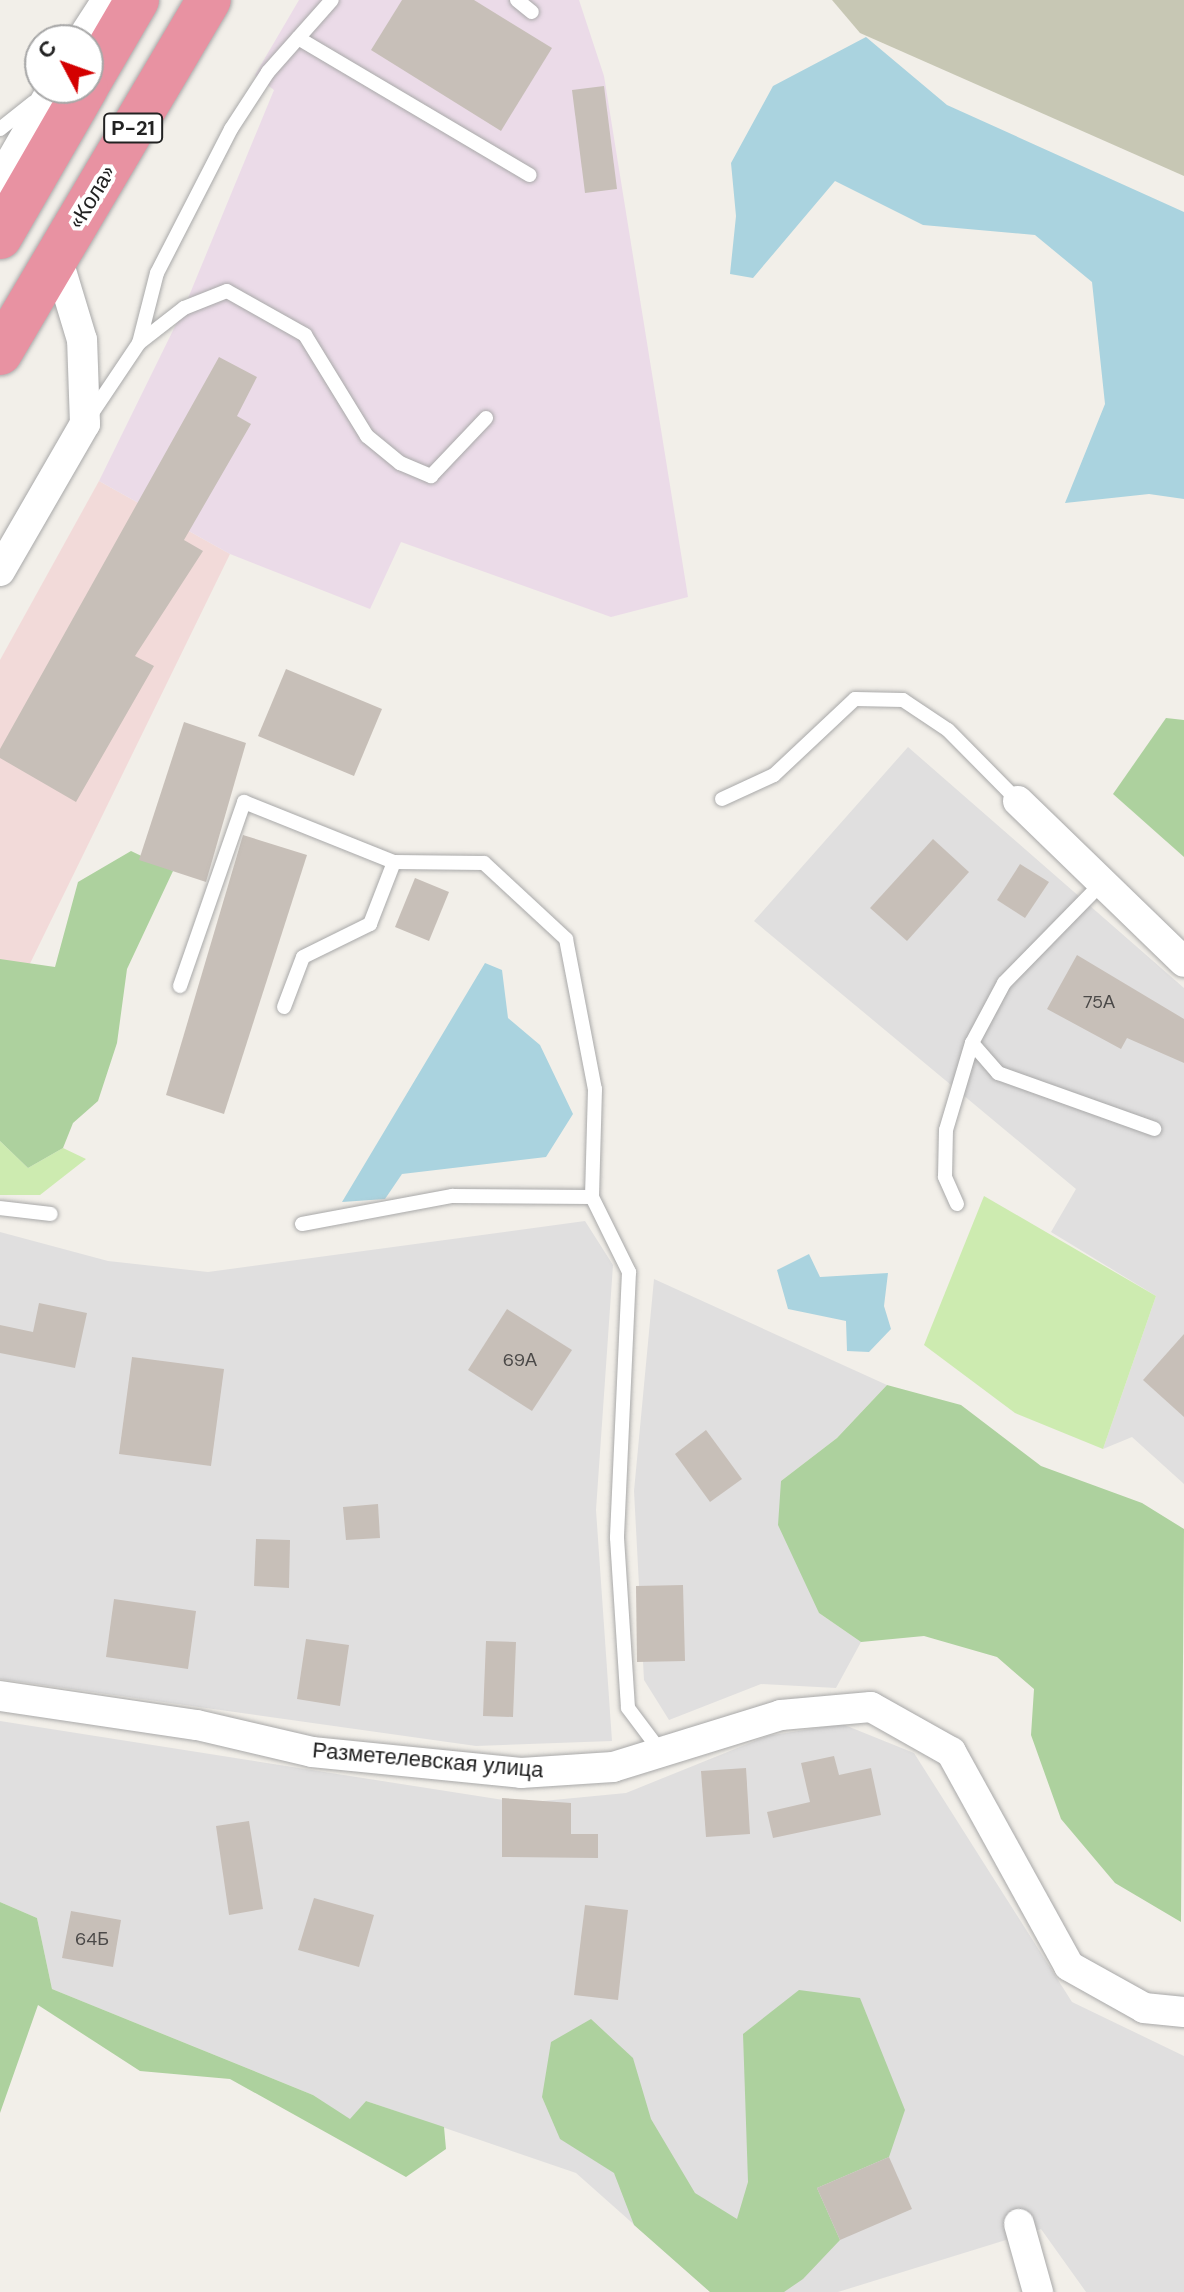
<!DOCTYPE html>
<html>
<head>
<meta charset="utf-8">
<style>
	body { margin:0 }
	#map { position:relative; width:1184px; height:2292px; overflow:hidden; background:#f2efe9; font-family:"DM Sans",sans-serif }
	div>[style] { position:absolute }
	.residential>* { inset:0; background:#e0dfdf }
	.commercial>* { inset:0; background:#f2dad9 }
	.industrial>* { inset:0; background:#ebdbe8 }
	.construction>* { inset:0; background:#c7c7b4 }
	.grass>* { inset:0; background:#cdebb0 }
	.forest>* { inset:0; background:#add19e }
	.water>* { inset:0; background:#aad3df }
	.building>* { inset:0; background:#c7bfb8 }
	.roads { filter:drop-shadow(0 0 2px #a9a9a9) drop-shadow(0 0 2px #a9a9a9) }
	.lane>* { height:14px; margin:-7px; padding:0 7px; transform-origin:7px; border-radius:7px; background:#fff }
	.street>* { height:30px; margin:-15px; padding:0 15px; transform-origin:15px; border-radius:15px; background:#fff }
	.highway>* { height:44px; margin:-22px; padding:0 22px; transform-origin:22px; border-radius:22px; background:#e892a2 }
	span { translate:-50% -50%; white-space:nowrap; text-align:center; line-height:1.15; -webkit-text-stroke:8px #fff; paint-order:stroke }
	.number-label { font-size:18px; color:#4b4948 }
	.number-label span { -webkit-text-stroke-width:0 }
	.shield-label span { padding:2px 6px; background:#fff; border:2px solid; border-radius:6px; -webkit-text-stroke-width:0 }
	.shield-label { font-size:20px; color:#222; font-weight:700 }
	.street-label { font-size:22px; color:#222 }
	.north { position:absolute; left:24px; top:24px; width:80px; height:80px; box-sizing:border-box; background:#fff; border:2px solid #a7a7a7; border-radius:50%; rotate:311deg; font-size:22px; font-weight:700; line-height:32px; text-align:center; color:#222 }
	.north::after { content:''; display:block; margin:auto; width:28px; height:36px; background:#d40000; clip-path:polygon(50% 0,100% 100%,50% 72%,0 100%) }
</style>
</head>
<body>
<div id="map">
	<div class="residential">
		<i style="clip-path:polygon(908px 747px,1184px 988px,1184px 1484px,1132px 1437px,1103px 1449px,1156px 1296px,1051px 1232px,1076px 1189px,754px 921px)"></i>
		<i style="clip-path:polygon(585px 1221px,613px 1265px,596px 1510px,612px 1741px,476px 1746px,0 1679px,0 1232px,108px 1261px,208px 1272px)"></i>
		<i style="clip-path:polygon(654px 1279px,887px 1385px,837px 1438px,781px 1481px,819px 1613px,861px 1642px,836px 1688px,761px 1684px,669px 1720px,644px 1680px,634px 1491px)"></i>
		<i style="clip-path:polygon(0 1721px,522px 1803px,626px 1793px,767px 1736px,842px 1724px,914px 1753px,1072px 2002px,1184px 2056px,1184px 2292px,1086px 2292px,1041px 2229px,838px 2292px,710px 2292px,576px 2173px,366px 2101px,350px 2120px,313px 2095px,52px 1989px,37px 1918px,0 1902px)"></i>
	</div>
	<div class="commercial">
		<i style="clip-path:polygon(99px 481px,230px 554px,0 1025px,0 660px)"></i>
	</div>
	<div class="industrial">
		<i style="clip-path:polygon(299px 0,579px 0,604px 76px,688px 597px,611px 617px,401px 542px,370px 609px,230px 554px,99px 481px,184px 308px,274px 90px,255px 75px)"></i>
	</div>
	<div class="construction">
		<i style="clip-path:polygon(832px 0,1184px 0,1184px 176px,860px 33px)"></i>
	</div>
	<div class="grass">
		<i style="clip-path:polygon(0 1141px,28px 1168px,63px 1148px,86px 1159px,40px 1195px,0 1195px)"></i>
		<i style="clip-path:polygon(984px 1196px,1156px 1296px,1103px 1449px,1015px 1413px,924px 1345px)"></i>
	</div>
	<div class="forest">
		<i style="clip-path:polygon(1166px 718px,1184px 720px,1184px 857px,1113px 794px)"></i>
		<i style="clip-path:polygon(131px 851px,173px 871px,127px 969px,117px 1043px,98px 1101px,73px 1123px,63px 1148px,28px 1168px,0 1141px,0 959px,55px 967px,78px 882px)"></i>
		<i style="clip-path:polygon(887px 1385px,961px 1405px,1041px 1466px,1142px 1503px,1184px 1529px,1181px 1922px,1115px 1883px,1061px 1819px,1031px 1735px,1034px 1689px,997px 1657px,924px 1636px,861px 1642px,819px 1613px,778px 1525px,781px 1481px,837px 1438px)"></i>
		<i style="clip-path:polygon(0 1902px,37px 1918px,52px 1989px,313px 2095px,350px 2119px,366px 2101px,444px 2127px,446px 2149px,406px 2177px,230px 2079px,140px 2071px,38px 2005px,0 2113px)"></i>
		<i style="clip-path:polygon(799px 1990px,860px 1998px,905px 2110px,889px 2157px,817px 2188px,840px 2240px,803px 2279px,784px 2292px,710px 2292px,634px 2225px,614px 2173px,560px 2139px,542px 2097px,551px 2042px,591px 2019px,633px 2058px,651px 2119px,695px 2193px,737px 2219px,748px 2182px,743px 2034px)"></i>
	</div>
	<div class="water">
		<i style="clip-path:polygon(866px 37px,947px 105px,1184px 212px,1184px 499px,1149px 494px,1065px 503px,1105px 404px,1092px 282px,1035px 235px,923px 225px,835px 181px,753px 278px,730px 274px,736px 216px,731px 163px,773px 86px)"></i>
		<i style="clip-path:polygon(485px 963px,502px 970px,508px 1018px,540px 1045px,573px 1114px,546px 1157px,402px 1174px,385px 1199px,342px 1202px)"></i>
		<i style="clip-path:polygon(809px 1254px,820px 1277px,888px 1273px,884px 1306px,891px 1329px,869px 1352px,847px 1351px,846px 1321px,788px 1309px,777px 1270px)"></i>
	</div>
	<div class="building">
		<i style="clip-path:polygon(402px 0,474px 0,552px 48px,501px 131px,371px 50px)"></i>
		<i style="clip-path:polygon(604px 86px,617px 189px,585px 193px,572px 90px)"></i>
		<i style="clip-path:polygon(219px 357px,257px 377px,237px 416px,251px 424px,184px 540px,203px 551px,135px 656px,154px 666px,76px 802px,0 758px,0 749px)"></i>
		<i style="clip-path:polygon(286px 669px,382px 709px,354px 776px,258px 736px)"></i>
		<i style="clip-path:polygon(184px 722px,246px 743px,206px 882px,139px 860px)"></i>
		<i style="clip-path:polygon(243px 835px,307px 855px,224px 1114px,166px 1095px)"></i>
		<i style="clip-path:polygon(933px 839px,969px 872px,907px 941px,870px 908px)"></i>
		<i style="clip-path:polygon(1020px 864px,1049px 882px,1025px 918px,997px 900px)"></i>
		<i style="clip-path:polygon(415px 878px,449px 892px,429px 941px,395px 927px)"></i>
		<i style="clip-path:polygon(1077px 955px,1184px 1019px,1184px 1063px,1127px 1038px,1121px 1049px,1047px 1009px)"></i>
		<i style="clip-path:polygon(39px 1303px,87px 1313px,75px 1368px,0 1353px,0 1325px,33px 1332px)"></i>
		<i style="clip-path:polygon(507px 1309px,572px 1350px,532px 1411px,468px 1370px)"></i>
		<i style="clip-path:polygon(1184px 1334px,1184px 1417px,1143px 1380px)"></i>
		<i style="clip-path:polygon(132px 1357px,224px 1369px,211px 1466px,119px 1454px)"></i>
		<i style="clip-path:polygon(706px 1430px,742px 1479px,710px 1502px,675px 1454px)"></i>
		<i style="clip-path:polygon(378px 1504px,380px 1538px,346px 1540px,343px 1507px)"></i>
		<i style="clip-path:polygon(256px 1539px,290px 1540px,289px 1588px,254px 1586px)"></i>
		<i style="clip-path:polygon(683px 1585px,685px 1661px,637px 1662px,636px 1586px)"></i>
		<i style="clip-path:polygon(114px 1599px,196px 1611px,188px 1669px,106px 1657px)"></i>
		<i style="clip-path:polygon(306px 1639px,349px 1645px,340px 1706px,297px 1699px)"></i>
		<i style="clip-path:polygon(486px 1641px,516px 1642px,513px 1717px,483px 1716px)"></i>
		<i style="clip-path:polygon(834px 1756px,839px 1775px,871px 1768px,881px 1815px,773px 1838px,767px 1812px,810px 1802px,801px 1763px)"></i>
		<i style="clip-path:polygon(746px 1768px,750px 1834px,706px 1837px,701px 1771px)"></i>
		<i style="clip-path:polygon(502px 1798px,571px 1803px,571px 1834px,598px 1834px,598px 1858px,502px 1857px)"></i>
		<i style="clip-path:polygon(249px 1821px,263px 1909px,229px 1915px,216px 1826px)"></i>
		<i style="clip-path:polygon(314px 1898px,374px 1915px,359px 1967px,298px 1950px)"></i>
		<i style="clip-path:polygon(585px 1905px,628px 1910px,618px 2000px,574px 1995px)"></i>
		<i style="clip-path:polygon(71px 1911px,121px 1920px,113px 1967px,62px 1958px)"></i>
		<i style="clip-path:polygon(889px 2157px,912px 2209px,840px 2240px,817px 2188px)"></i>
	</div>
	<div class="roads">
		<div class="lane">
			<i style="left:517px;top:0;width:19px;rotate:39deg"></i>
			<i style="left:298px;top:38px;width:269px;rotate:30.6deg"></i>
			<i style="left:0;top:129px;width:43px;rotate:-38.5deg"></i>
			<i style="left:139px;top:343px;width:72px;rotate:-75.6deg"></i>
			<i style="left:157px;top:273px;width:162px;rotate:-62.8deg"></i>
			<i style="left:231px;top:129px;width:68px;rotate:-57deg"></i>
			<i style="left:268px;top:72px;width:96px;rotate:-48.4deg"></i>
			<i style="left:90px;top:416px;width:88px;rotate:-56.1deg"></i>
			<i style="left:139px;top:343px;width:57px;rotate:-37.9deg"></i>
			<i style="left:184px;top:308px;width:46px;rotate:-21.6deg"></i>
			<i style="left:227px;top:291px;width:90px;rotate:29.4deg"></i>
			<i style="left:305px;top:335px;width:119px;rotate:58.5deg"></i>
			<i style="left:367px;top:436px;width:43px;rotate:39.3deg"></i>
			<i style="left:400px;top:463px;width:34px;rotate:23deg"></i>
			<i style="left:431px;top:476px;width:80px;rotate:-46.5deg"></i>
			<i style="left:722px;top:799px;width:57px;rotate:-24.8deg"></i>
			<i style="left:774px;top:775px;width:111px;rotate:-43.2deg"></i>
			<i style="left:855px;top:699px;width:48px;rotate:1.2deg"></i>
			<i style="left:903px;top:700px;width:54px;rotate:33.7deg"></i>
			<i style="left:948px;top:730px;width:100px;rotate:45.4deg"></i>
			<i style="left:180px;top:986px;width:195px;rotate:-70.8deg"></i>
			<i style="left:244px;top:802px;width:162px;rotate:21.8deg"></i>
			<i style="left:394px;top:862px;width:90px;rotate:0.6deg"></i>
			<i style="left:484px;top:863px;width:112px;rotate:42.8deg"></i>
			<i style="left:566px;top:939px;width:153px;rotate:79.1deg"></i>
			<i style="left:595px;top:1089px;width:108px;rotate:91.6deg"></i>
			<i style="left:592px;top:1197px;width:84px;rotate:63.7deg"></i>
			<i style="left:629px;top:1272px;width:266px;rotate:92.6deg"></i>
			<i style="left:617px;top:1538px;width:170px;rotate:86.3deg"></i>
			<i style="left:628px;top:1708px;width:55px;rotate:53.1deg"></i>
			<i style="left:284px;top:1007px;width:53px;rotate:-69.2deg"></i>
			<i style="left:303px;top:957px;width:75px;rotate:-26.2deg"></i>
			<i style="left:370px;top:924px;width:66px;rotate:-68.8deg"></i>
			<i style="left:972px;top:1043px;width:40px;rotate:49deg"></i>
			<i style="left:998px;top:1073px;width:166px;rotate:19.7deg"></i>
			<i style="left:957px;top:1204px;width:30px;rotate:-114deg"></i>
			<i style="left:945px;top:1177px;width:47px;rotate:-88.8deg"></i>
			<i style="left:946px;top:1130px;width:91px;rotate:-73.4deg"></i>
			<i style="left:972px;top:1043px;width:68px;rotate:-61.9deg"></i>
			<i style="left:1004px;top:983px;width:139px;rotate:-45.6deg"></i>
			<i style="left:0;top:1208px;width:51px;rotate:6.7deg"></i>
			<i style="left:302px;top:1224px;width:153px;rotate:-10.6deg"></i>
			<i style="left:452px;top:1196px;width:140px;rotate:0.4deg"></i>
		</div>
		<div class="street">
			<i style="left:81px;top:40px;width:48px;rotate:-57deg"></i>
			<i style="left:0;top:180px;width:106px;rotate:-60.1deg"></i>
			<i style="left:0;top:571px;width:170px;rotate:-60deg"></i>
			<i style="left:85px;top:424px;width:84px;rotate:-92deg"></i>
			<i style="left:82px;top:340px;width:87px;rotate:-106.8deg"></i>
			<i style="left:1018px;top:801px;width:231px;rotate:44.1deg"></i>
			<i style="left:0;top:1696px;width:199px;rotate:8.4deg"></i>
			<i style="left:197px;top:1725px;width:118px;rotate:13.2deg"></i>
			<i style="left:312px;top:1752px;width:210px;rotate:5.7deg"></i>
			<i style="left:521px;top:1773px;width:92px;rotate:-3.7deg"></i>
			<i style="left:613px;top:1767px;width:176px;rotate:-17.2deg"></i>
			<i style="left:781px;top:1715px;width:90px;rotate:-5.1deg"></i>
			<i style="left:871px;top:1707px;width:92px;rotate:29.4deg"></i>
			<i style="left:951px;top:1752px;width:244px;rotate:61.1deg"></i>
			<i style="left:1069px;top:1966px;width:86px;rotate:29.2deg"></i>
			<i style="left:1144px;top:2008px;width:40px;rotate:5.7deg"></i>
			<i style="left:1019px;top:2224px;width:71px;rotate:74.4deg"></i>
		</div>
		<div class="highway">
			<i style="left:88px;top:84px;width:97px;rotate:-59.7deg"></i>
			<i style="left:0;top:237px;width:172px;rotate:-60deg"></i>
			<i style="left:0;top:353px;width:410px;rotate:-59.4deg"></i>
		</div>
	</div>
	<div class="number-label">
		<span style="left:1099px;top:1002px">75А</span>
		<span style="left:520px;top:1360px">69А</span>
		<span style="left:92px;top:1939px">64Б</span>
	</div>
	<div class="shield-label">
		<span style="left:133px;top:128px">Р-21</span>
	</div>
	<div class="street-label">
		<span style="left:92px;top:197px;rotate:-59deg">«Кола»</span>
		<span style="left:428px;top:1760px;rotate:5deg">Разметелевская улица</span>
	</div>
	<div class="north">С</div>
</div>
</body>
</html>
